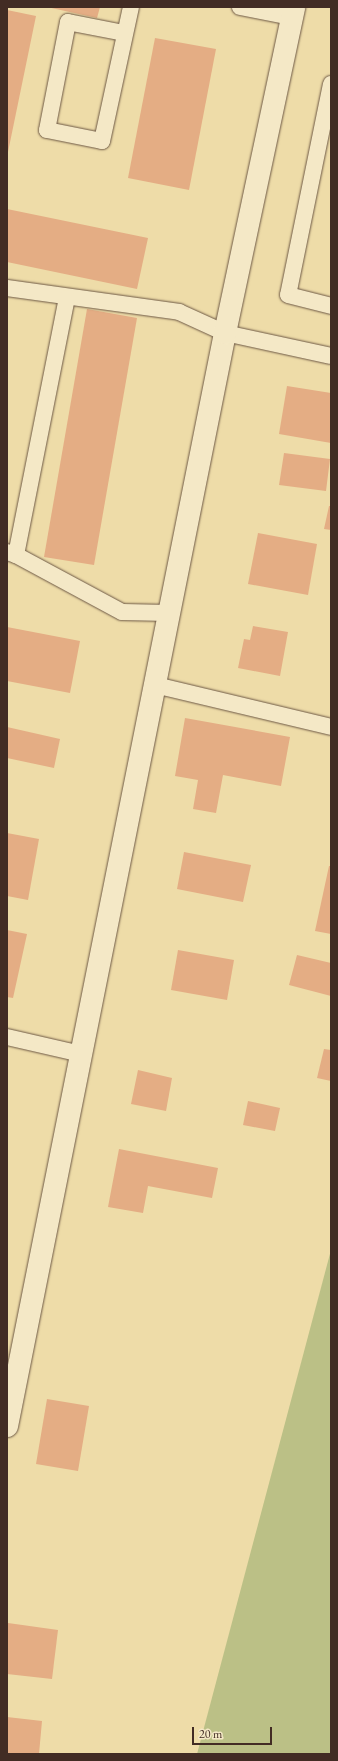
<!DOCTYPE html>
<html>
<head>
<meta charset="utf-8">
<style>
	body { margin:0 }
	#map { position:relative; width:338px; height:1761px; overflow:hidden; background:#eedca8; font-family:"EB Garamond",serif }
	div>[style] { position:absolute }
	.green>* { inset:0; background:#bbc086 }
	.building>* { inset:0; background:#e4ad84 }
	.roads { filter:drop-shadow(0 0 1px #6d5845) drop-shadow(0 0 1px #6d5845) }
	.lane>* { height:16px; margin:-8px; padding:0 8px; transform-origin:8px; border-radius:8px; background:#f4e8c6 }
	.street>* { height:22px; margin:-11px; padding:0 11px; transform-origin:11px; border-radius:11px; background:#f4e8c6 }
	span { translate:-50% -50%; white-space:nowrap; text-align:center; line-height:1.15; -webkit-text-stroke:3.5px #f4e8c6; paint-order:stroke }
	.frame { position:absolute; inset:0; border:8px solid #422c24; pointer-events:none }
	.scale { position:absolute; left:192px; top:1727px; width:80px; height:18px; box-sizing:border-box; border:2px solid #422c24; border-top:0; padding-left:5px; font-size:12px; line-height:14px; white-space:nowrap; color:#422c24; -webkit-text-stroke:3px #f4e8c6; paint-order:stroke }
</style>
</head>
<body>
<div id="map">
	<div class="green">
		<i style="clip-path:polygon(331px 1250px,331px 1754px,197px 1754px)"></i>
	</div>
	<div class="building">
		<i style="clip-path:polygon(47px 7px,100px 7px,97px 18px)"></i>
		<i style="clip-path:polygon(7px 10px,36px 16px,8px 152px,7px 152px)"></i>
		<i style="clip-path:polygon(155px 38px,216px 49px,189px 190px,128px 178px)"></i>
		<i style="clip-path:polygon(7px 209px,148px 238px,137px 289px,7px 262px)"></i>
		<i style="clip-path:polygon(87px 309px,137px 318px,94px 565px,44px 557px)"></i>
		<i style="clip-path:polygon(287px 386px,331px 393px,331px 443px,279px 434px)"></i>
		<i style="clip-path:polygon(284px 453px,330px 459px,326px 491px,279px 485px)"></i>
		<i style="clip-path:polygon(329px 506px,331px 506px,331px 530px,324px 529px)"></i>
		<i style="clip-path:polygon(258px 533px,317px 544px,308px 595px,248px 584px)"></i>
		<i style="clip-path:polygon(253px 626px,288px 632px,280px 676px,238px 668px,244px 639px,250px 640px)"></i>
		<i style="clip-path:polygon(7px 627px,80px 641px,70px 693px,7px 681px)"></i>
		<i style="clip-path:polygon(185px 718px,290px 737px,281px 786px,223px 775px,216px 813px,193px 809px,198px 780px,175px 776px)"></i>
		<i style="clip-path:polygon(7px 727px,60px 739px,54px 768px,7px 758px)"></i>
		<i style="clip-path:polygon(7px 833px,39px 839px,28px 900px,7px 896px)"></i>
		<i style="clip-path:polygon(184px 852px,251px 865px,243px 902px,177px 889px)"></i>
		<i style="clip-path:polygon(329px 866px,331px 866px,331px 934px,315px 931px)"></i>
		<i style="clip-path:polygon(7px 930px,27px 934px,13px 998px,7px 997px)"></i>
		<i style="clip-path:polygon(178px 950px,234px 960px,227px 1000px,171px 990px)"></i>
		<i style="clip-path:polygon(297px 955px,331px 963px,331px 996px,289px 985px)"></i>
		<i style="clip-path:polygon(324px 1049px,331px 1050px,331px 1081px,317px 1078px)"></i>
		<i style="clip-path:polygon(138px 1070px,172px 1078px,166px 1111px,131px 1104px)"></i>
		<i style="clip-path:polygon(248px 1101px,280px 1108px,275px 1131px,243px 1125px)"></i>
		<i style="clip-path:polygon(119px 1149px,218px 1168px,212px 1198px,148px 1186px,143px 1213px,108px 1207px)"></i>
		<i style="clip-path:polygon(47px 1399px,89px 1406px,78px 1471px,36px 1464px)"></i>
		<i style="clip-path:polygon(8px 1623px,58px 1630px,52px 1679px,7px 1674px)"></i>
		<i style="clip-path:polygon(7px 1717px,42px 1721px,39px 1754px,7px 1754px)"></i>
	</div>
	<div class="roads">
		<div class="lane">
			<i style="left:240px;top:7px;width:53px;rotate:10.9deg"></i>
			<i style="left:124px;top:33px;width:57px;rotate:-168.9deg"></i>
			<i style="left:68px;top:22px;width:110px;rotate:101deg"></i>
			<i style="left:47px;top:130px;width:56px;rotate:11.3deg"></i>
			<i style="left:102px;top:141px;width:137px;rotate:-77.8deg"></i>
			<i style="left:331px;top:84px;width:215px;rotate:101.5deg"></i>
			<i style="left:288px;top:295px;width:44px;rotate:14.3deg"></i>
			<i style="left:7px;top:288px;width:174px;rotate:7.9deg"></i>
			<i style="left:179px;top:312px;width:51px;rotate:24.5deg"></i>
			<i style="left:225px;top:333px;width:108px;rotate:12.2deg"></i>
			<i style="left:7px;top:552px;width:9px;rotate:18deg"></i>
			<i style="left:16px;top:555px;width:262px;rotate:-78.8deg"></i>
			<i style="left:16px;top:555px;width:120px;rotate:28.3deg"></i>
			<i style="left:122px;top:612px;width:47px;rotate:1.2deg"></i>
			<i style="left:155px;top:685px;width:181px;rotate:13.4deg"></i>
			<i style="left:7px;top:1037px;width:76px;rotate:12.9deg"></i>
		</div>
		<div class="street">
			<i style="left:7px;top:1426px;width:1115px;rotate:-78.72deg"></i>
			<i style="left:225px;top:333px;width:333px;rotate:-78deg"></i>
		</div>
	</div>
	<div class="frame"></div>
	<div class="scale">20 m</div>
</div>
</body>
</html>
